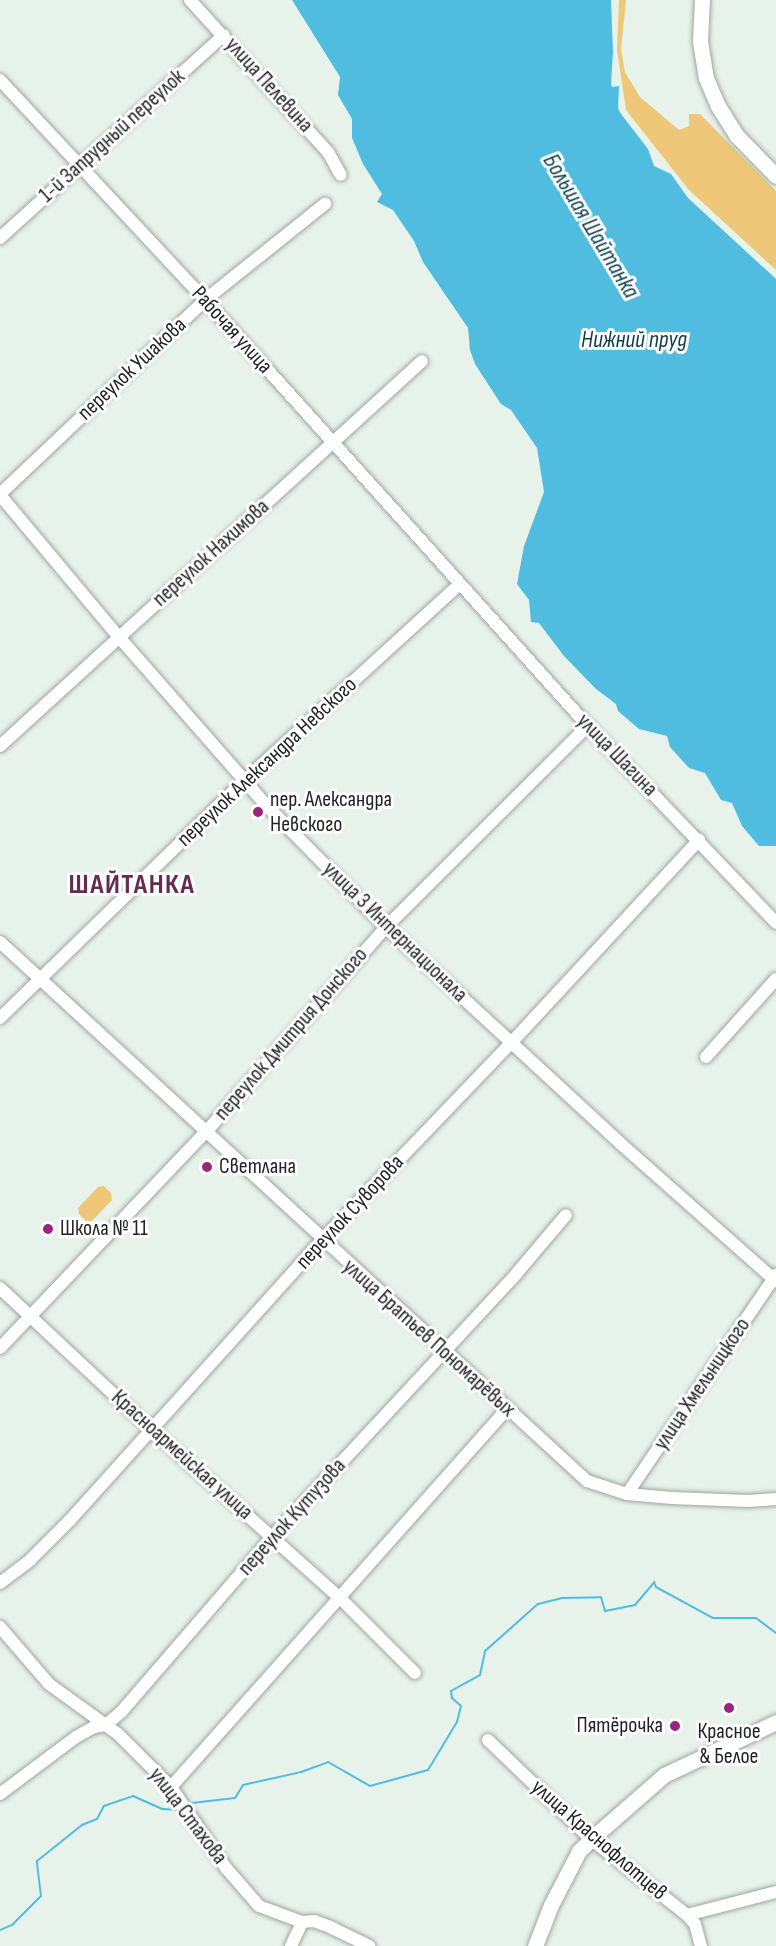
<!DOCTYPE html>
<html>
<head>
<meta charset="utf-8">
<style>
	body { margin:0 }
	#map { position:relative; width:776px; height:1946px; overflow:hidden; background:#e7f2ea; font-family:"Sofia Sans Condensed",sans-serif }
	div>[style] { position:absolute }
	.green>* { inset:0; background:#eec878 }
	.water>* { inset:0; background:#50bde0 }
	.stream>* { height:2px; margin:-1px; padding:0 1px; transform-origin:1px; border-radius:1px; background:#50bde0 }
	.roads { filter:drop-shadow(0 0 2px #9ca79f) drop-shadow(0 0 2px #9ca79f) }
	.minor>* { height:12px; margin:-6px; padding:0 6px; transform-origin:6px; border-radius:6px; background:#fff }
	.major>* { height:15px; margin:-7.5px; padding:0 7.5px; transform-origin:7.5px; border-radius:7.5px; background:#fff }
	.dots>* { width:16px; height:16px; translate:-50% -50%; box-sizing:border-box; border:3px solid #fff; border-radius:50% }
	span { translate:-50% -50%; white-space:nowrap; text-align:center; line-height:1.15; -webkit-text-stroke:6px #fff; paint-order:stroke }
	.street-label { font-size:22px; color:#212522 }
	.poi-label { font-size:22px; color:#212522 }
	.left { translate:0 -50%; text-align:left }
	.right { translate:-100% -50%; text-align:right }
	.water-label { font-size:24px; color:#0e3f4e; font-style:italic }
	.district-label { font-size:28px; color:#662b53; font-weight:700; letter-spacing:1.5px }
</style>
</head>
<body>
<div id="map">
	<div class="green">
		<i style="clip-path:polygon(619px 0,626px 0,621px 49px,625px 72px,640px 97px,679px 130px,689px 126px,689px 114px,700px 114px,776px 191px,776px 270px,689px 190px,626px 110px,617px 50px)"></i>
		<i style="clip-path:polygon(104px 1186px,111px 1193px,112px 1200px,92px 1221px,86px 1221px,79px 1214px,78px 1208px,98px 1187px)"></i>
	</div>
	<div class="water">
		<i style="clip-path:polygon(292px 0,611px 0,613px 52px,611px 83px,612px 87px,619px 86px,618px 108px,621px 114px,648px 149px,654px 166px,671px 174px,688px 198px,776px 279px,776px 846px,759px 846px,742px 826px,732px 803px,721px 800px,705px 773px,689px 768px,670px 747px,667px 736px,639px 729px,618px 711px,616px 704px,596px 689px,564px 656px,539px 623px,531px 622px,529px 600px,517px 584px,524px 546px,544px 492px,537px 448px,511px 410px,501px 404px,475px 364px,470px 350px,468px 328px,423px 262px,414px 241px,393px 210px,377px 202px,382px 194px,363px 164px,352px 138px,352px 119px,338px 95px,340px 77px)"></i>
	</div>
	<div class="stream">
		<i style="left:192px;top:1803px;width:43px;rotate:-6.6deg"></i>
		<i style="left:235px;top:1798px;width:15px;rotate:-58deg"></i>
		<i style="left:243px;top:1785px;width:59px;rotate:-12.6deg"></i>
		<i style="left:301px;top:1772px;width:29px;rotate:-20deg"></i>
		<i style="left:328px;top:1762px;width:48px;rotate:29.7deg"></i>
		<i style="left:370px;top:1786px;width:60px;rotate:-15.4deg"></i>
		<i style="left:428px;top:1770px;width:56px;rotate:-58.9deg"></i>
		<i style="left:457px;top:1722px;width:16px;rotate:-76deg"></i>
		<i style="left:461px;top:1706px;width:12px;rotate:-138deg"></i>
		<i style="left:452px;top:1698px;width:7px;rotate:-98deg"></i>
		<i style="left:451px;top:1691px;width:33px;rotate:-29deg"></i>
		<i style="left:480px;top:1675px;width:25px;rotate:-78deg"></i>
		<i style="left:485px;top:1651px;width:71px;rotate:-41.6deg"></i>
		<i style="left:538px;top:1604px;width:25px;rotate:-14deg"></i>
		<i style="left:562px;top:1598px;width:39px;rotate:-1deg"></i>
		<i style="left:601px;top:1597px;width:15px;rotate:74deg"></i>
		<i style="left:605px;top:1611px;width:31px;rotate:-11deg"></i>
		<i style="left:635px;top:1605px;width:30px;rotate:-50deg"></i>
		<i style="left:654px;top:1582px;width:5px;rotate:68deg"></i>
		<i style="left:656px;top:1587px;width:65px;rotate:28.5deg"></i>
		<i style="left:713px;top:1618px;width:43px"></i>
		<i style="left:756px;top:1618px;width:25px;rotate:37deg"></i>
		<i style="left:0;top:1930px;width:13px;rotate:-23deg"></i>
		<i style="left:12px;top:1925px;width:41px;rotate:-45deg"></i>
		<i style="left:41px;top:1896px;width:35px;rotate:-97deg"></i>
		<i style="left:37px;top:1861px;width:58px;rotate:-38.7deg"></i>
		<i style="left:82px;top:1825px;width:16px;rotate:-22deg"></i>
		<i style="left:97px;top:1819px;width:15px;rotate:-62deg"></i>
		<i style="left:104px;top:1806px;width:31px;rotate:-19deg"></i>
		<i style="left:133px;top:1796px;width:32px;rotate:24deg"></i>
		<i style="left:162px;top:1809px;width:18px;rotate:3deg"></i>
	</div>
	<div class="roads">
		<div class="minor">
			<i style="left:190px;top:0;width:205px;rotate:47.8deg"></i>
			<i style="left:328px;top:152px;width:26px;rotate:61deg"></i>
			<i style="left:0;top:80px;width:301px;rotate:47deg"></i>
			<i style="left:205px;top:300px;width:573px;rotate:48.04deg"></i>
			<i style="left:588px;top:726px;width:272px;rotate:46.3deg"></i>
			<i style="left:0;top:238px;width:302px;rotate:-42.2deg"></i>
			<i style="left:0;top:494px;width:282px;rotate:-43.4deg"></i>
			<i style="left:205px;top:300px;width:154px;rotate:-38.7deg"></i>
			<i style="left:0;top:495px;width:184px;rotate:50.1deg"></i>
			<i style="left:118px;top:636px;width:225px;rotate:48.8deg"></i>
			<i style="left:266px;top:805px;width:171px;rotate:45.5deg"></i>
			<i style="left:386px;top:927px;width:320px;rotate:42.7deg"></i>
			<i style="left:621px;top:1144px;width:207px;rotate:41.5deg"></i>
			<i style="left:0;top:746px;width:571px;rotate:-42.37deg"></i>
			<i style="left:0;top:942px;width:797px;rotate:42.56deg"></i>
			<i style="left:587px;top:1481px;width:42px;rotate:18deg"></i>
			<i style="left:627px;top:1494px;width:45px;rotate:5.1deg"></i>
			<i style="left:672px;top:1498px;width:76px;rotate:2.3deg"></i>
			<i style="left:748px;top:1501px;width:28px;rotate:-4deg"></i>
			<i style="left:0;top:1018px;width:340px;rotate:-44.2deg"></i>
			<i style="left:244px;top:781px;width:292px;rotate:-42.4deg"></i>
			<i style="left:706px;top:1057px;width:105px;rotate:-48.1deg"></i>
			<i style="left:0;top:1288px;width:209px;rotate:43.1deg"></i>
			<i style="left:153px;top:1431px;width:251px;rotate:41.8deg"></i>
			<i style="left:340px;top:1598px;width:106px;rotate:45deg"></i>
			<i style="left:0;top:1348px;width:298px;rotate:-46.4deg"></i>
			<i style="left:206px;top:1132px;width:273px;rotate:-48.7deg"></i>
			<i style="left:386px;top:927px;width:285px;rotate:-44.9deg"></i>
			<i style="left:627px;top:1494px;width:265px;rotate:-55.8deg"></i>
			<i style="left:0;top:1583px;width:38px;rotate:-37deg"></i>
			<i style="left:30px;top:1560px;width:57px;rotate:-45deg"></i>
			<i style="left:70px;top:1520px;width:377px;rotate:-48deg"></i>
			<i style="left:322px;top:1240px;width:273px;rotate:-46.2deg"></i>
			<i style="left:511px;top:1043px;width:277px;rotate:-47.2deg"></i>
			<i style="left:0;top:1627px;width:75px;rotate:49.3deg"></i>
			<i style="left:49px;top:1684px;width:85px;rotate:35.9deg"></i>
			<i style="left:118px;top:1734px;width:75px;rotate:45deg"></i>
			<i style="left:171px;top:1787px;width:98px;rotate:55.8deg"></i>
			<i style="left:226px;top:1868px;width:50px;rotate:49deg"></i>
			<i style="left:259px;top:1906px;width:46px;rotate:20.4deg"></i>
			<i style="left:302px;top:1922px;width:12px;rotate:-5deg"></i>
			<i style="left:314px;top:1921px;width:15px;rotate:20deg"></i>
			<i style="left:328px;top:1926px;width:46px;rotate:26deg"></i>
			<i style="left:488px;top:1740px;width:143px;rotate:43.9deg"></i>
			<i style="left:591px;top:1839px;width:122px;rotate:38.4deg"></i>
			<i style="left:687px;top:1915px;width:12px;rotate:48deg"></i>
			<i style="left:695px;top:1924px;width:23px;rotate:75deg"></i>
			<i style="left:171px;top:1787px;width:506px;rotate:-48.37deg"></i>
			<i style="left:0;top:1794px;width:95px;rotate:-36.9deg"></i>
			<i style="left:76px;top:1737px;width:21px;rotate:-29deg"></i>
			<i style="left:94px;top:1727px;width:12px;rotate:-9deg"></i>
			<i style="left:106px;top:1725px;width:21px;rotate:-41deg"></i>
			<i style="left:122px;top:1711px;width:230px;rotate:-49.2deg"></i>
			<i style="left:272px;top:1537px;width:359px;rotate:-47.1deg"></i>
			<i style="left:516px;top:1274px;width:77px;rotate:-49.7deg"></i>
			<i style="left:687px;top:1915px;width:92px;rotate:-14.5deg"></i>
			<i style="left:291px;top:1946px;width:26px;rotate:-65deg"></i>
		</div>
		<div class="major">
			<i style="left:702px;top:0;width:41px;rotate:92.8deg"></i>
			<i style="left:700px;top:41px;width:37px;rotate:81deg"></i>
			<i style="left:706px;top:78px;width:30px;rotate:67deg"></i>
			<i style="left:718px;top:106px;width:34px;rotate:58deg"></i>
			<i style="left:736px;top:135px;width:57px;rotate:45.7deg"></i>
			<i style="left:535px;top:1946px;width:44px;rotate:-68.7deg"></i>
			<i style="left:551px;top:1905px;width:61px;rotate:-62.6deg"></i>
			<i style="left:579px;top:1851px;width:17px;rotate:-45deg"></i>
			<i style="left:591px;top:1839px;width:97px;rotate:-41.2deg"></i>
			<i style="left:664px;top:1775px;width:124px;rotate:-25.3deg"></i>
		</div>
	</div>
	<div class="dots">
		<i style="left:258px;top:812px;background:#9d247c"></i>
		<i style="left:207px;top:1167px;background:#9d247c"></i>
		<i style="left:48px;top:1229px;background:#9d247c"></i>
		<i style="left:729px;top:1708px;background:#9d247c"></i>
		<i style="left:675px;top:1726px;background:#9d247c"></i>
	</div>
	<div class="street-label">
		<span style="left:269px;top:85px;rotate:48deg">улица Пелевина</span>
		<span style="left:112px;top:136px;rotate:-42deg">1-й Запрудный переулок</span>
		<span style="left:232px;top:330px;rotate:48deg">Рабочая улица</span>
		<span style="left:132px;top:369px;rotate:-43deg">переулок Ушакова</span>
		<span style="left:211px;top:553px;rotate:-42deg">переулок Нахимова</span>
		<span style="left:617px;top:755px;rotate:46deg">улица Шагина</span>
		<span style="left:267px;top:762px;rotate:-43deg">переулок Александра Невского</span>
		<span style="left:395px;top:932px;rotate:44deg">улица 3 Интернационала</span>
		<span style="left:291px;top:1034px;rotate:-49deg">переулок Дмитрия Донского</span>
		<span style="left:350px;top:1212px;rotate:-47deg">переулок Суворова</span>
		<span style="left:429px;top:1338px;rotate:42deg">улица Братьев Пономарёвых</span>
		<span style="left:702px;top:1384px;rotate:-56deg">улица Хмельницкого</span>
		<span style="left:182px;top:1455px;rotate:42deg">Красноармейская улица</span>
		<span style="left:292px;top:1517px;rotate:-48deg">переулок Кутузова</span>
		<span style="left:188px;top:1816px;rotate:53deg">улица Стахова</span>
		<span style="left:599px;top:1840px;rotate:41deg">улица Краснофлотцев</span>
	</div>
	<div class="poi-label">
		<span class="left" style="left:270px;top:812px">пер. Александра<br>Невского</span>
		<span class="left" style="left:219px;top:1167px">Светлана</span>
		<span class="left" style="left:60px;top:1229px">Школа № 11</span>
		<span class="right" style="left:663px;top:1726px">Пятёрочка</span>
		<span style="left:729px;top:1744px">Красное<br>&amp; Белое</span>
	</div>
	<div class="water-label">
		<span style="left:591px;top:226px;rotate:59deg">Большая Шайтанка</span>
		<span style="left:634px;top:340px">Нижний пруд</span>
	</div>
	<div class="district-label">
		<span style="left:132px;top:885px">ШАЙТАНКА</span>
	</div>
</div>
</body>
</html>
